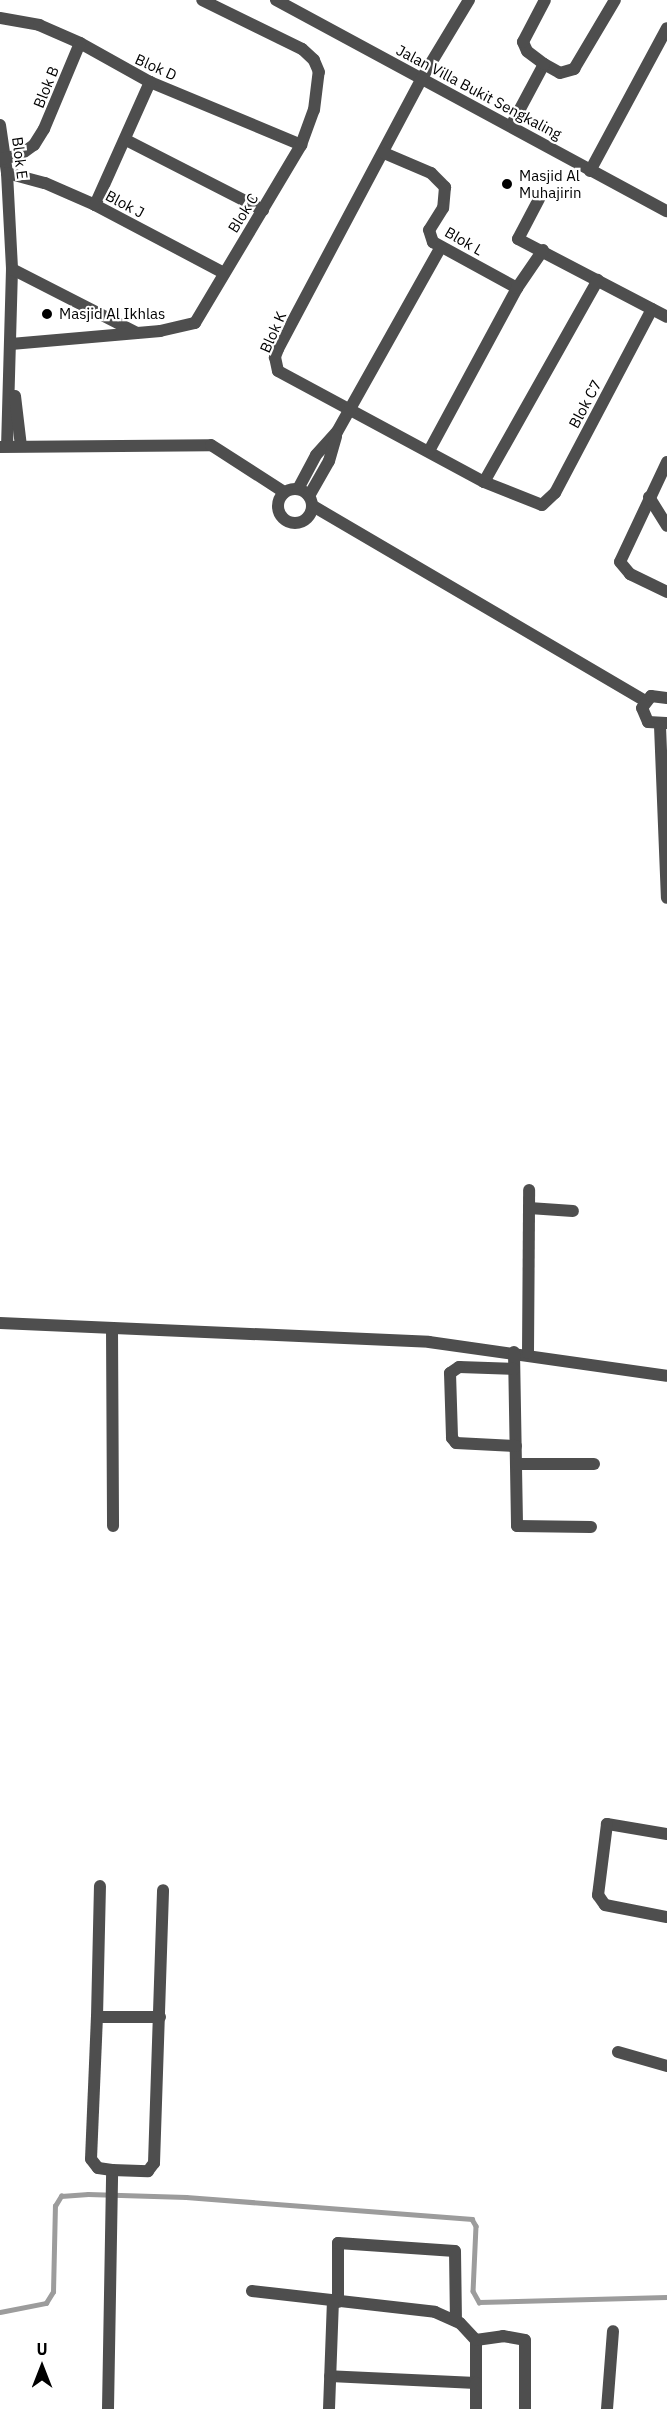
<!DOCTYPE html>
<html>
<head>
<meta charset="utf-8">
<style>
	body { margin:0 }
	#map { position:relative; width:667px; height:2409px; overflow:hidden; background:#fff; font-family:"IBM Plex Sans",sans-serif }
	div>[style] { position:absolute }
	.stream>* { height:4.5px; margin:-2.25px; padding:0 2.25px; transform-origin:2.25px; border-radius:2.25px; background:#9c9c9c }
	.street>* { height:12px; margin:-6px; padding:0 6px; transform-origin:6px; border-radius:6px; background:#4e4e4e }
	.street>.ring { margin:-6px; padding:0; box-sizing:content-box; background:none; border:12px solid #4e4e4e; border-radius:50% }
	.dots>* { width:16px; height:16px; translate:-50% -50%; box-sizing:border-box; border:3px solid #fff; border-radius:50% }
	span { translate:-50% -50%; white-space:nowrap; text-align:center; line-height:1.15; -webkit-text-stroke:4.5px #fff; paint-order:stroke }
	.street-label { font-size:15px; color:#000 }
	.poi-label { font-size:15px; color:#000 }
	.left { translate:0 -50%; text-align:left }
	.north { position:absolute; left:12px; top:2337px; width:60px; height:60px; -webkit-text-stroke:4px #fff; paint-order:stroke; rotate:0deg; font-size:16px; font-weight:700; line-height:24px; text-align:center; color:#000 }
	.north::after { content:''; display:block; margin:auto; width:21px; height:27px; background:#000; clip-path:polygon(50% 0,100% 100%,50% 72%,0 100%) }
</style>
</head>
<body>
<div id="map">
	<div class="stream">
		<i style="left:0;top:2312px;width:47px;rotate:-11.1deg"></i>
		<i style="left:46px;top:2303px;width:13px;rotate:-58deg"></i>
		<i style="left:53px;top:2292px;width:86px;rotate:-88.7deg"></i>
		<i style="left:55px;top:2206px;width:12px;rotate:-59deg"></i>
		<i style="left:61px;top:2196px;width:27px;rotate:-4deg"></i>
		<i style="left:88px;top:2194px;width:98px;rotate:1.8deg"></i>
		<i style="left:186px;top:2197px;width:287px;rotate:4.4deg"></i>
		<i style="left:472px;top:2219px;width:8px;rotate:60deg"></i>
		<i style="left:476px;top:2226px;width:65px;rotate:92.6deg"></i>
		<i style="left:473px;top:2291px;width:13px;rotate:61deg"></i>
		<i style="left:479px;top:2302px;width:188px;rotate:-1.5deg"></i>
	</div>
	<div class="street">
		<i style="left:276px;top:0;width:444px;rotate:28.4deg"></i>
		<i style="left:469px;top:0;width:91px;rotate:121.1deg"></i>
		<i style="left:422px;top:78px;width:307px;rotate:118deg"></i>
		<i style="left:278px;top:349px;width:9px;rotate:111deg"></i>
		<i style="left:275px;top:357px;width:14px;rotate:78deg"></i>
		<i style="left:278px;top:371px;width:234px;rotate:28.3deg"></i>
		<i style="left:484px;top:482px;width:62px;rotate:21.6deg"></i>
		<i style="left:542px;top:505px;width:18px;rotate:-43deg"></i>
		<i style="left:555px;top:493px;width:208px;rotate:-62.2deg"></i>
		<i style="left:0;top:18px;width:40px;rotate:10deg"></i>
		<i style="left:39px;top:25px;width:45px;rotate:23.7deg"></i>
		<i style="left:80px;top:43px;width:80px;rotate:29.1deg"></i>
		<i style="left:150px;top:82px;width:164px;rotate:22.6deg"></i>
		<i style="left:544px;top:64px;width:18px;rotate:29deg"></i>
		<i style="left:560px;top:73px;width:15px;rotate:-16deg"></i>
		<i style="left:574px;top:69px;width:80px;rotate:-59.3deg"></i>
		<i style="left:512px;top:124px;width:68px;rotate:-61.9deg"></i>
		<i style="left:544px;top:64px;width:21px;rotate:-143deg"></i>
		<i style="left:527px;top:51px;width:10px;rotate:-114deg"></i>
		<i style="left:523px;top:42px;width:47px;rotate:-62.4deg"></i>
		<i style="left:0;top:125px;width:49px;rotate:81.7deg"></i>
		<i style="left:7px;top:173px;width:96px;rotate:87deg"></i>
		<i style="left:12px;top:269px;width:177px;rotate:91.6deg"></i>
		<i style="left:126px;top:140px;width:154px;rotate:27.1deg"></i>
		<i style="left:384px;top:153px;width:51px;rotate:23.1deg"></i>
		<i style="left:431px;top:173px;width:20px;rotate:45deg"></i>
		<i style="left:445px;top:187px;width:21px;rotate:95deg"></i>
		<i style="left:443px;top:208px;width:26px;rotate:122deg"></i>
		<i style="left:429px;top:230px;width:13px;rotate:72deg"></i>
		<i style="left:433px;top:242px;width:96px;rotate:28.7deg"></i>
		<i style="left:0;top:159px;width:20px;rotate:-11deg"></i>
		<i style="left:20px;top:155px;width:17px;rotate:-36deg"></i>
		<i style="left:34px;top:145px;width:19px;rotate:-58deg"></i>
		<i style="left:44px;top:129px;width:93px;rotate:-67.3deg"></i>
		<i style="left:590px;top:171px;width:162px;rotate:-61.7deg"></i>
		<i style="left:7px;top:173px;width:39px;rotate:15deg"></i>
		<i style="left:45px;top:183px;width:55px;rotate:23.7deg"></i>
		<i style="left:95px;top:205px;width:146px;rotate:27.8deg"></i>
		<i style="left:539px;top:199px;width:45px;rotate:117.7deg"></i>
		<i style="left:518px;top:239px;width:168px;rotate:27.6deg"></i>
		<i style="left:95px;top:205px;width:135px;rotate:-65.9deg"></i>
		<i style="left:12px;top:269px;width:140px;rotate:27.1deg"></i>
		<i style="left:11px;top:344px;width:150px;rotate:-5deg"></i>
		<i style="left:160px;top:331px;width:36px;rotate:-13deg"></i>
		<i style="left:195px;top:323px;width:207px;rotate:-59.2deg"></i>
		<i style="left:301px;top:145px;width:37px;rotate:-70deg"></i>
		<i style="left:314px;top:110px;width:38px;rotate:-83deg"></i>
		<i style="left:319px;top:72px;width:13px;rotate:-113deg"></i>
		<i style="left:314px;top:60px;width:16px;rotate:-137deg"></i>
		<i style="left:302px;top:49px;width:111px;rotate:-153.9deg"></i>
		<i style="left:15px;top:396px;width:50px;rotate:83.2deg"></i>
		<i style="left:0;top:447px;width:211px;rotate:-0.5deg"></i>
		<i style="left:211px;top:445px;width:87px;rotate:32.8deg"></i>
		<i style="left:429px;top:451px;width:185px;rotate:-61.6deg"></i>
		<i style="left:517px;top:288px;width:46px;rotate:-55.6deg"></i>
		<i style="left:667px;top:462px;width:110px;rotate:115.2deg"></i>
		<i style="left:620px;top:562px;width:16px;rotate:50deg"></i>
		<i style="left:630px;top:574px;width:41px;rotate:25.9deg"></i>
		<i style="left:484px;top:482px;width:232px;rotate:-60.6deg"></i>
		<i class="ring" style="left:278px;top:489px;width:22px;height:22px"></i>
		<i style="left:298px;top:489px;width:38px;rotate:-62deg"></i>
		<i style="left:316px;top:455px;width:31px;rotate:-48deg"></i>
		<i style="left:337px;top:432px;width:212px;rotate:-60.7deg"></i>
		<i style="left:309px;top:496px;width:40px;rotate:-60.3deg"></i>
		<i style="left:329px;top:461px;width:26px;rotate:-74deg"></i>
		<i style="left:649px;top:497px;width:34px;rotate:58deg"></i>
		<i style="left:313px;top:506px;width:385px;rotate:30.4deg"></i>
		<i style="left:666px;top:723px;width:18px;rotate:-177deg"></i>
		<i style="left:648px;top:722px;width:15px;rotate:-113deg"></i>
		<i style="left:642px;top:708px;width:15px;rotate:-53deg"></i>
		<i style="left:651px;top:696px;width:16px;rotate:7deg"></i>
		<i style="left:660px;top:726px;width:172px;rotate:87.7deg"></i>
		<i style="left:529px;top:1208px;width:44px;rotate:3.9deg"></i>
		<i style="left:0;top:1323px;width:429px;rotate:2.5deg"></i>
		<i style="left:429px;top:1342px;width:240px;rotate:8.1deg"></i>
		<i style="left:112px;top:1328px;width:198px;rotate:89.7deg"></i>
		<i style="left:514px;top:1352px;width:174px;rotate:89deg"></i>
		<i style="left:517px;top:1526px;width:74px;rotate:0.8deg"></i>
		<i style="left:528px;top:1353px;width:163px;rotate:-89.6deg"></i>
		<i style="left:514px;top:1369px;width:55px;rotate:-177.9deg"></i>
		<i style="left:459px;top:1367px;width:11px;rotate:146deg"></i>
		<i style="left:450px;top:1373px;width:65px;rotate:88.2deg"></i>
		<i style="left:452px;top:1438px;width:6px;rotate:51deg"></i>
		<i style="left:456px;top:1443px;width:60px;rotate:2.9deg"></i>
		<i style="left:516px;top:1464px;width:78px"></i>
		<i style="left:667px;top:1834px;width:61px;rotate:-170.5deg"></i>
		<i style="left:607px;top:1824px;width:72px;rotate:97.2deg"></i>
		<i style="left:598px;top:1895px;width:12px;rotate:55deg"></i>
		<i style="left:605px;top:1905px;width:63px;rotate:11deg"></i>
		<i style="left:97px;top:2017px;width:131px;rotate:-88.7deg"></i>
		<i style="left:618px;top:2052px;width:51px;rotate:15.9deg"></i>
		<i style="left:112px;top:2170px;width:36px;rotate:2deg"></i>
		<i style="left:148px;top:2171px;width:10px;rotate:-53deg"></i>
		<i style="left:154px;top:2163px;width:273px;rotate:-88.1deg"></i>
		<i style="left:252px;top:2291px;width:184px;rotate:6.5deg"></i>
		<i style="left:435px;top:2312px;width:27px;rotate:24deg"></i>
		<i style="left:460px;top:2323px;width:23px;rotate:47deg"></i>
		<i style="left:476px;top:2340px;width:43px;rotate:90deg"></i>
		<i style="left:476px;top:2383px;width:146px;rotate:-177.3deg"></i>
		<i style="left:338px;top:2302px;width:59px;rotate:-90deg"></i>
		<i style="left:338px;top:2243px;width:117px;rotate:3.9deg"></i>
		<i style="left:455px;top:2251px;width:70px;rotate:89.2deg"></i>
		<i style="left:476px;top:2340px;width:27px;rotate:-8deg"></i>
		<i style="left:503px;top:2336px;width:22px;rotate:10deg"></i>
		<i style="left:525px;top:2340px;width:69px;rotate:90deg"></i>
		<i style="left:108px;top:2409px;width:239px;rotate:-89deg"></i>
		<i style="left:112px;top:2170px;width:14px;rotate:-172deg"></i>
		<i style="left:98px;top:2168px;width:11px;rotate:-128deg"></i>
		<i style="left:91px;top:2159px;width:142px;rotate:-87.6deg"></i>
		<i style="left:97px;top:2017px;width:63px"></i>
		<i style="left:329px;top:2409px;width:107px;rotate:-87.9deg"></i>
		<i style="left:476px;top:2409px;width:26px;rotate:-90deg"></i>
		<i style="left:607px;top:2409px;width:78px;rotate:-85.6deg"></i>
	</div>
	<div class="dots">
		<i style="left:507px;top:184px;background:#000"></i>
		<i style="left:47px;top:314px;background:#000"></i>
	</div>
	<div class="street-label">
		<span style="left:156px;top:67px;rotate:24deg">Blok D</span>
		<span style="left:46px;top:87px;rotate:-68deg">Blok B</span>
		<span style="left:479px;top:92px;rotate:28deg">Jalan Villa Bukit Sengkaling</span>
		<span style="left:20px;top:158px;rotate:83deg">Blok E</span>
		<span style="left:125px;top:204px;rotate:28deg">Blok J</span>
		<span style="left:243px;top:213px;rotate:-58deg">Blok C</span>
		<span style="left:464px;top:241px;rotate:30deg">Blok L</span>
		<span style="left:273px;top:332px;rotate:-66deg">Blok K</span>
		<span style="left:585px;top:404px;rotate:-62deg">Blok C7</span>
	</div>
	<div class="poi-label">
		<span class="left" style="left:519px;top:184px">Masjid Al<br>Muhajirin</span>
		<span class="left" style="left:59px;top:314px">Masjid Al Ikhlas</span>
	</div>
	<div class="north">U</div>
</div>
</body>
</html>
